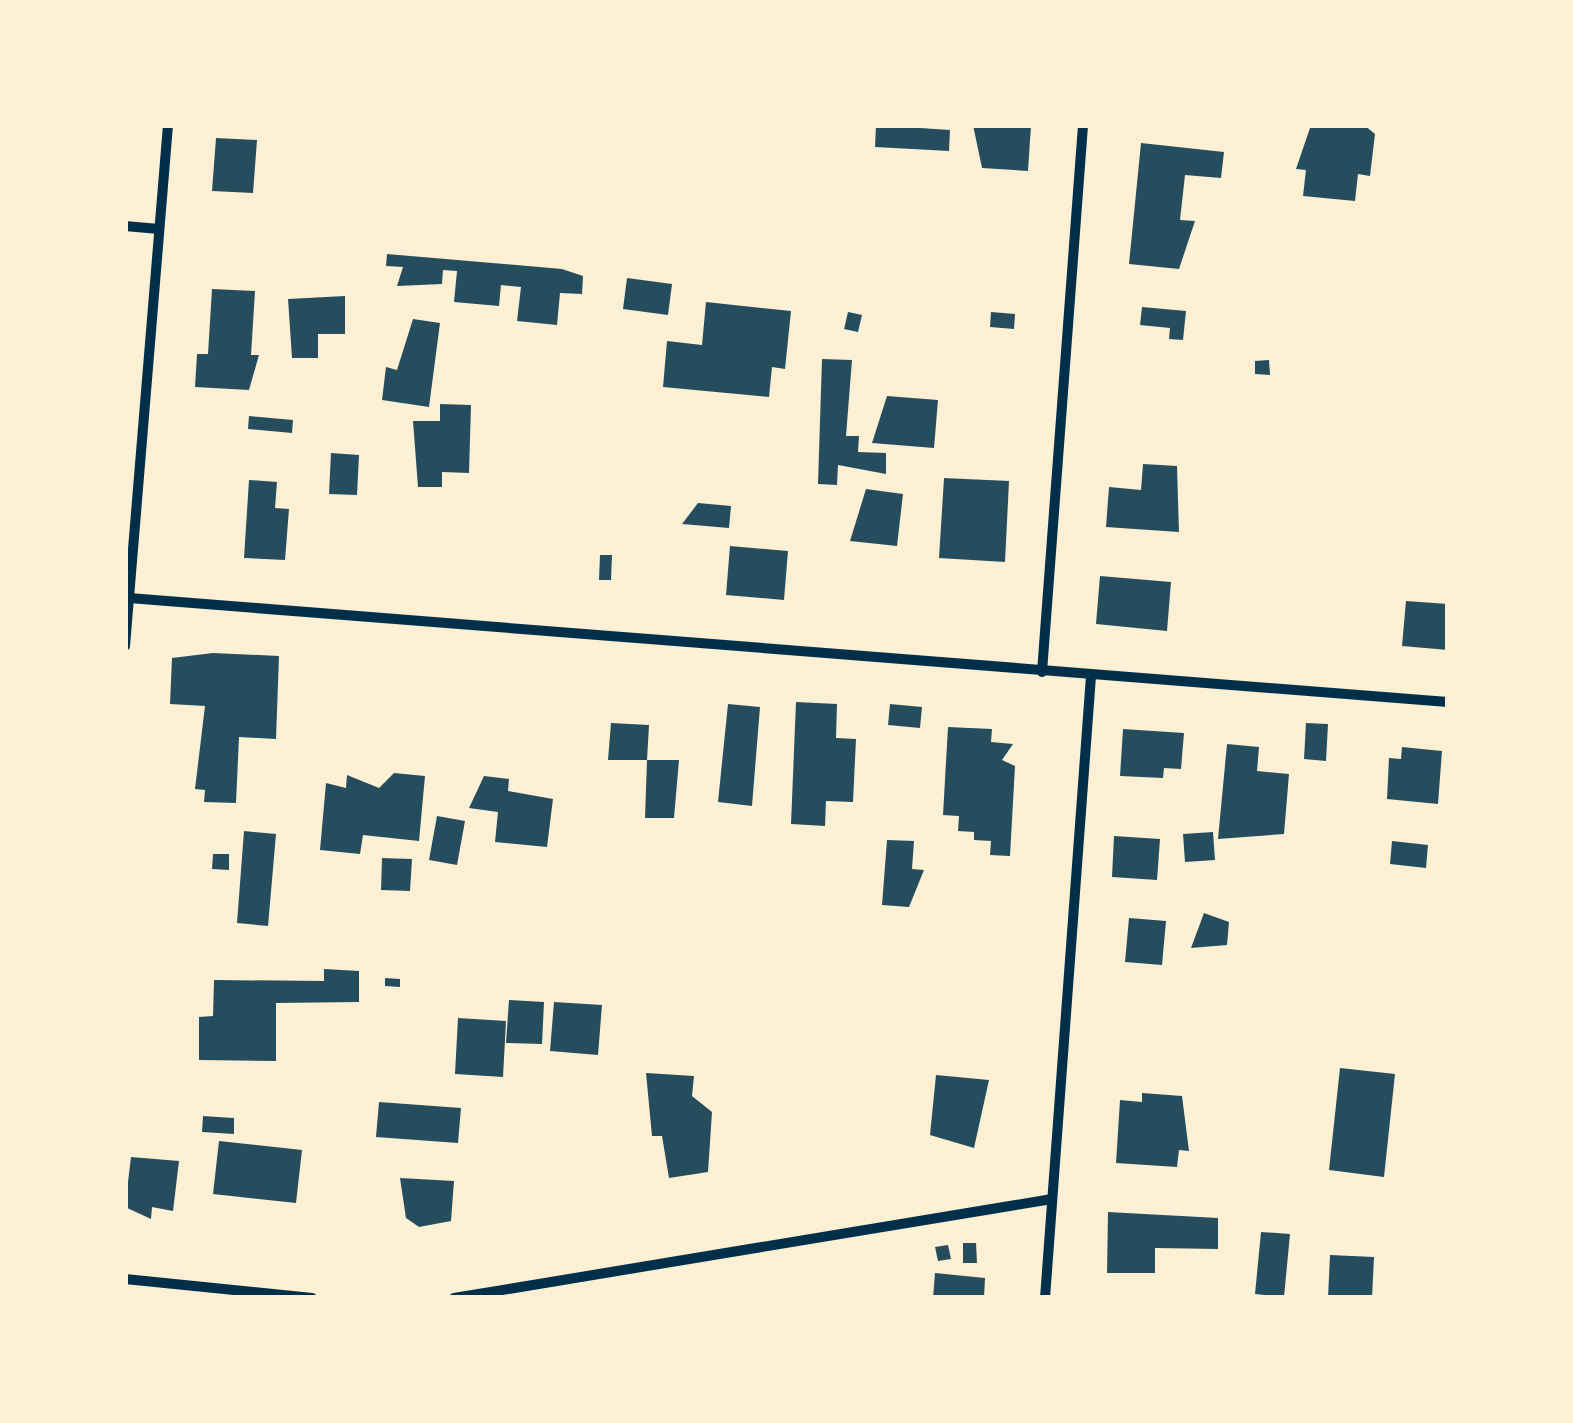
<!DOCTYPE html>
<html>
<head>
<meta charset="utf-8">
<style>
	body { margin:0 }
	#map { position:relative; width:1573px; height:1423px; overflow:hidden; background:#fdf0d5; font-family:Lato,sans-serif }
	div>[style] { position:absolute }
	.building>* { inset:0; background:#264d5e }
	.minor>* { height:10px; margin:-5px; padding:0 5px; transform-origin:5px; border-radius:5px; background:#003049 }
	span { translate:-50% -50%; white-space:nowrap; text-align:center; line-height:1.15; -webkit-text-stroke:10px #fdf0d5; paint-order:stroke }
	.frame { position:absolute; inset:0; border:128px solid #fdf0d5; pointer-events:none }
</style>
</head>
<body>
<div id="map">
	<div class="building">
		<i style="clip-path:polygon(876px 125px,950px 130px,949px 151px,875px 147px)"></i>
		<i style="clip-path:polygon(973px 125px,1031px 125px,1028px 171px,982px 168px)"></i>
		<i style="clip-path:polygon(1311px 125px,1364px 125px,1375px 134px,1370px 176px,1358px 174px,1355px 201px,1303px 196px,1306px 170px,1296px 169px)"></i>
		<i style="clip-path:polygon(216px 138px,257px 140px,253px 193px,212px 191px)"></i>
		<i style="clip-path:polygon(1141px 143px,1224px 152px,1221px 178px,1185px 175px,1180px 220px,1195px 221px,1179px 269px,1129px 264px)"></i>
		<i style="clip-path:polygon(387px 254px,562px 269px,583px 276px,582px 294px,560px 293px,557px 325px,517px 321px,521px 287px,501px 285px,499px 306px,454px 302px,457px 271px,443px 270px,442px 284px,397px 286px,403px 267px,386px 266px)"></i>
		<i style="clip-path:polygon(627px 278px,672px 284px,668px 315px,623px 309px)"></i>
		<i style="clip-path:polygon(212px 289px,255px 291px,251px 355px,259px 355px,249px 390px,195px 387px,197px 354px,208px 354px)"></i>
		<i style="clip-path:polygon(345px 296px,345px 334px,318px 334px,318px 358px,292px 358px,288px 299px)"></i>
		<i style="clip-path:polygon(706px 302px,791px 311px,785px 369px,772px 367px,769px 397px,663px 387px,667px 341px,702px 345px)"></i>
		<i style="clip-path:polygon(1142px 307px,1186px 311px,1183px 340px,1169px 339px,1170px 328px,1140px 325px)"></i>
		<i style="clip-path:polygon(848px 312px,862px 315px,858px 332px,844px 329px)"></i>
		<i style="clip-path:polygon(991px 312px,1015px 314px,1014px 329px,990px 327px)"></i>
		<i style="clip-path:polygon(413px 319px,440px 323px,429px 407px,382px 400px,386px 367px,397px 370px)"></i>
		<i style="clip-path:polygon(822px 359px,852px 360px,846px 436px,859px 436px,858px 452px,886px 453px,886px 474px,838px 465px,837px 485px,818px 484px)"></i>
		<i style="clip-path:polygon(1269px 360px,1270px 375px,1255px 374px,1255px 361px)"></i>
		<i style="clip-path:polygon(887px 396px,938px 400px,934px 448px,872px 443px)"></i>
		<i style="clip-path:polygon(440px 404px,471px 405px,469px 473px,442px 472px,442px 487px,418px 487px,413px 421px,440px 421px)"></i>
		<i style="clip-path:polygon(249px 416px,293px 420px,292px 433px,248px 429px)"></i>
		<i style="clip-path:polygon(331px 453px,359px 455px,357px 495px,329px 494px)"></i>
		<i style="clip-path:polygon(1143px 464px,1177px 466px,1179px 532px,1106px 527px,1109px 487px,1141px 490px)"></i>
		<i style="clip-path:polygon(944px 478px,1009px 481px,1005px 562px,939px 558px)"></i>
		<i style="clip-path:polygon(249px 480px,277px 482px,275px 508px,289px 509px,285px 560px,244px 558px)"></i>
		<i style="clip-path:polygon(866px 489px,903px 494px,897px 546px,850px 541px)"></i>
		<i style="clip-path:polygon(698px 503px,731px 506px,729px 528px,682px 524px)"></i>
		<i style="clip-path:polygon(730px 546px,788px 551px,784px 600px,726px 595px)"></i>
		<i style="clip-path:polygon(600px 555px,612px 555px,611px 580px,599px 580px)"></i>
		<i style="clip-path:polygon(1100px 576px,1171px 582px,1167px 631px,1096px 624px)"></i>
		<i style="clip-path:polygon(1406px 601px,1448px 604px,1448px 650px,1402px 646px)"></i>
		<i style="clip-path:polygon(213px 653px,279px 656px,276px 739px,239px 737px,236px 803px,204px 802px,205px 790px,195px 789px,205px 706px,170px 704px,172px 658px)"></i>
		<i style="clip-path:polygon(796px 702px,837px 704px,836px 738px,856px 739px,853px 802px,826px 801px,825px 826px,791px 824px)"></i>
		<i style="clip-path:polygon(728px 704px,760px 707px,752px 806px,718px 802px)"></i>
		<i style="clip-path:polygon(890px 704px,922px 707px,920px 728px,888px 725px)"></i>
		<i style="clip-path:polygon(611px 723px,649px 725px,647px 760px,608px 760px)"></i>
		<i style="clip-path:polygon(1306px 723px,1328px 724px,1326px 761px,1304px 759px)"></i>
		<i style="clip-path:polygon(948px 727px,992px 729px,991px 742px,1013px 744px,1002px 760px,1015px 766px,1010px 856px,990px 855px,991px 841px,974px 840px,974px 832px,958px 831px,959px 816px,943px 815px)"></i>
		<i style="clip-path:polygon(1123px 729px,1184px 733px,1181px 769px,1164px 768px,1163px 778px,1120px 776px)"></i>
		<i style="clip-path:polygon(1227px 744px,1259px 747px,1257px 771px,1289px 774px,1284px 834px,1218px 839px)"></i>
		<i style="clip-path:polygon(1402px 747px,1442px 751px,1438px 804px,1387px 799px,1389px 758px,1401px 759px)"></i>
		<i style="clip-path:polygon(647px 760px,679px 760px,674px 818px,645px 818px)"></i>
		<i style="clip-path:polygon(394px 773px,425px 776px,419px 841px,363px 835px,360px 854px,320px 850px,326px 783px,346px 788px,347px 775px,379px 788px)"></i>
		<i style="clip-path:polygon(484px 776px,509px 779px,508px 791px,553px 799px,547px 847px,495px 842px,498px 812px,469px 808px)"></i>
		<i style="clip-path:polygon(437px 816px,465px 821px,457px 865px,429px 860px)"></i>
		<i style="clip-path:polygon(244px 831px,276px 834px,268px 926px,237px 923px)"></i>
		<i style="clip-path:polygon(1213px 832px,1215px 860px,1185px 862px,1183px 834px)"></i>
		<i style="clip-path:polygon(1114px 836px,1160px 839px,1157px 880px,1112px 877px)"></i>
		<i style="clip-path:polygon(887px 840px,914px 841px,912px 869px,924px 870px,909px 907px,882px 905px)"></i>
		<i style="clip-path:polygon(1392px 841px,1428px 845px,1426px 868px,1390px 864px)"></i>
		<i style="clip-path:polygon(213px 854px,229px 854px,229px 870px,212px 869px)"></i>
		<i style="clip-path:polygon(382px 858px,412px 859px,410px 891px,381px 890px)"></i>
		<i style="clip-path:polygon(1204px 913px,1229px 922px,1227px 945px,1191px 948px)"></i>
		<i style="clip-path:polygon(1129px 918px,1166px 921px,1162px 965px,1125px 962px)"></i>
		<i style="clip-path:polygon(324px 969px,359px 971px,359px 1002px,276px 1003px,276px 1061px,199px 1060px,199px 1017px,213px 1016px,214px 980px,324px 981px)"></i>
		<i style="clip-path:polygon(385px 978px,400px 979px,400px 987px,385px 986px)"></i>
		<i style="clip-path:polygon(509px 1000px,544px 1002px,542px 1044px,506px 1043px)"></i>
		<i style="clip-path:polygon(554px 1002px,602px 1005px,598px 1055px,550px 1051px)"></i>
		<i style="clip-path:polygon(458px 1018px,506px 1021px,503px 1077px,455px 1074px)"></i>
		<i style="clip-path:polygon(1340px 1068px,1395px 1074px,1384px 1177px,1329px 1170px)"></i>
		<i style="clip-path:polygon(646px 1073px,694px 1076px,692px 1096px,712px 1112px,708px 1172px,669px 1178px,662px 1136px,652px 1136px)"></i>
		<i style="clip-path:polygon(936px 1075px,989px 1080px,974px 1148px,930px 1135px)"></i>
		<i style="clip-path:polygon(1142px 1093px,1182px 1096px,1189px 1151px,1179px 1150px,1177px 1167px,1116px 1163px,1120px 1100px,1142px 1102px)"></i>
		<i style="clip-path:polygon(379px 1102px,461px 1108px,458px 1143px,376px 1137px)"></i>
		<i style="clip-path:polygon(203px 1116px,234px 1118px,234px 1134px,202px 1132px)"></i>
		<i style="clip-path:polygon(219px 1141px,302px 1150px,296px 1203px,213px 1194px)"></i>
		<i style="clip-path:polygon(131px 1157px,179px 1161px,173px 1211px,152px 1207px,151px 1219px,125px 1207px)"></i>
		<i style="clip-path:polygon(400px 1178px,454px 1181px,451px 1221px,419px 1227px,406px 1218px)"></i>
		<i style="clip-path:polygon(1108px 1212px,1218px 1218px,1218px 1249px,1155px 1248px,1155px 1273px,1107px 1273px)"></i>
		<i style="clip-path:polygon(1261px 1232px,1290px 1234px,1284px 1297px,1255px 1294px)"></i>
		<i style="clip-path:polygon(963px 1243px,976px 1243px,977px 1263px,963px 1263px)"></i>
		<i style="clip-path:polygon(948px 1245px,951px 1259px,938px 1261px,935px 1247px)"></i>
		<i style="clip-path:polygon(1330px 1255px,1374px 1257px,1372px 1298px,1328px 1298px)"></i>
		<i style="clip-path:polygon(935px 1273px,985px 1278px,984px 1298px,933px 1298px)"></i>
	</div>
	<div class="minor">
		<i style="left:125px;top:226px;width:34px;rotate:5deg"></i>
		<i style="left:129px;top:598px;width:1323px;rotate:4.51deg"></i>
		<i style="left:125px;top:646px;width:523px;rotate:-85.28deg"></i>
		<i style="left:1042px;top:672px;width:549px;rotate:-85.71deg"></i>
		<i style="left:125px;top:1279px;width:188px;rotate:5.8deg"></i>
		<i style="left:454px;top:1298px;width:606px;rotate:-9.4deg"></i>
		<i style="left:1045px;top:1298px;width:624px;rotate:-85.77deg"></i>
	</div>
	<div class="frame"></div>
</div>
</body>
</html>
